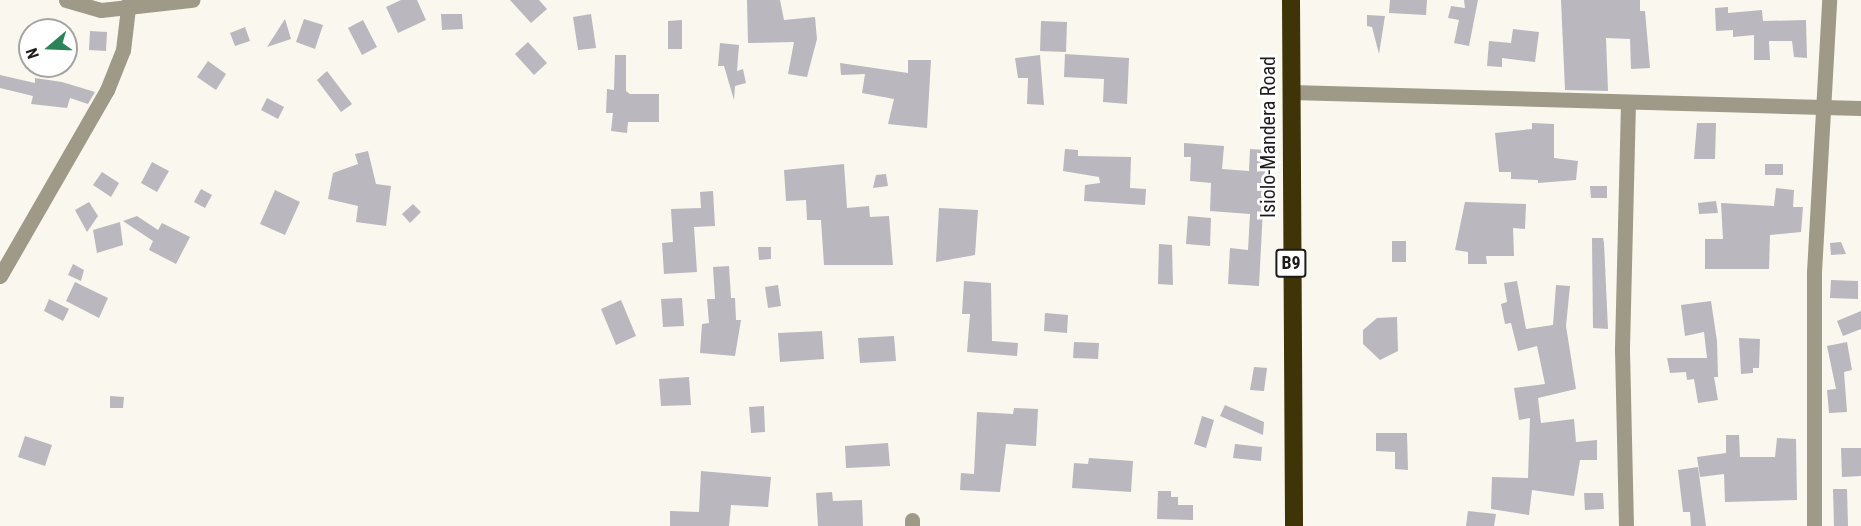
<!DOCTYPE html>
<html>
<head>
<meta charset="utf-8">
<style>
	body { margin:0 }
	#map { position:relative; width:1861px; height:526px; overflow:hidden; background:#faf7ee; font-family:"Roboto Condensed",sans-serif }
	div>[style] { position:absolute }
	.building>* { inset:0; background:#bab7bf }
	.street>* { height:15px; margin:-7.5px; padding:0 7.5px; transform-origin:7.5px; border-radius:7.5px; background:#9f9a87 }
	.highway>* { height:18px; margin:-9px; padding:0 9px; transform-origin:9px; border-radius:9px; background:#3f3408 }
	span { translate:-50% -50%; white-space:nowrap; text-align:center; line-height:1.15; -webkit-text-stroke:6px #fff; paint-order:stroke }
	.shield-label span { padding:2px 4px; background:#fff; border:2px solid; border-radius:4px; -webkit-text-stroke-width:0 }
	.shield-label { font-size:18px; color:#1d1c19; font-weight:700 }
	.street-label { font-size:20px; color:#1d1c19 }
	.north { position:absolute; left:18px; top:18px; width:60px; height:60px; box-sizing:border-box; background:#fff; border:2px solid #a5a4a3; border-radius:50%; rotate:251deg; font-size:16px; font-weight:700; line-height:24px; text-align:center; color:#1d1c19 }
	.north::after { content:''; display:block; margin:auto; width:21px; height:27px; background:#2a8359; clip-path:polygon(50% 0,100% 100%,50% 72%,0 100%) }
</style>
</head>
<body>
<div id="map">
	<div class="building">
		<i style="clip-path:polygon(401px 0,417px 0,426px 20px,398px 33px,386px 7px)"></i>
		<i style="clip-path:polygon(510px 0,539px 0,547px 9px,531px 23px)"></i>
		<i style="clip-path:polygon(747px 0,780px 0,784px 20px,815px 17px,817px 39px,807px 77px,788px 74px,794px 42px,748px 43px)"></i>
		<i style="clip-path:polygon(1390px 0,1427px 0,1426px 15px,1389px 13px)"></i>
		<i style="clip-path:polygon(1464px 0,1478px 0,1469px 46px,1454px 43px,1459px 20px,1448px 18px,1451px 6px,1465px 8px)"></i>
		<i style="clip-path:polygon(1561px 0,1640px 0,1640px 11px,1645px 11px,1650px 68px,1631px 69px,1630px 39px,1606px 38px,1608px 91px,1565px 90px)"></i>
		<i style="clip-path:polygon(1728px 7px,1728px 13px,1762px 10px,1763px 21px,1806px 20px,1807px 58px,1794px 57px,1792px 41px,1769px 41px,1770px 60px,1754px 60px,1754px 35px,1733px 37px,1733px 30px,1716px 31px,1715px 8px)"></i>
		<i style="clip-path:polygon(441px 14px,462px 14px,463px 29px,442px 30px)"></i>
		<i style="clip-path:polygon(591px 14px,596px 48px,578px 50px,573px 17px)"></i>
		<i style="clip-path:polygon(1367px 15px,1385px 16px,1379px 54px,1372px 27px,1367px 26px)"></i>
		<i style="clip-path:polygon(285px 19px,291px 39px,267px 47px)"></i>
		<i style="clip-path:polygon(304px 19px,323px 25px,315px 49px,296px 42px)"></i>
		<i style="clip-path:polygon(363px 20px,377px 47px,362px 55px,348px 28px)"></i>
		<i style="clip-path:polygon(682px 20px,682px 49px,668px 49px,668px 21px)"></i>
		<i style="clip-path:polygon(1041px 21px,1067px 22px,1066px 52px,1040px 51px)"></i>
		<i style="clip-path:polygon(245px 27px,250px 41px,235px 46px,230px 33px)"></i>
		<i style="clip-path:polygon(1513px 29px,1539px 32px,1535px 62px,1502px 58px,1502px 67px,1487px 66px,1489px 41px,1511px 43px)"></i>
		<i style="clip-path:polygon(90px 31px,107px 32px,106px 51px,89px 50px)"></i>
		<i style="clip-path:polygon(528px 42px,547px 63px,534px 75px,515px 54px)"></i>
		<i style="clip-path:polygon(720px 43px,739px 45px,737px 71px,743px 69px,746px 83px,735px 86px,734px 100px,724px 66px,718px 66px)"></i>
		<i style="clip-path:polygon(1065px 54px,1129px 58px,1127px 104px,1103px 102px,1104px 79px,1064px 77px)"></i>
		<i style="clip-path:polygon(615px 55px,626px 55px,626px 91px,630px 94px,659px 94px,659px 122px,628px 122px,627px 133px,611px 131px,613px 113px,606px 113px,607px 89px,614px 90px)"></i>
		<i style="clip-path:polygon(1040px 55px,1044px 105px,1027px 104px,1028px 78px,1018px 78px,1015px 58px)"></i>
		<i style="clip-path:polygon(908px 60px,931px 60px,927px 128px,888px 124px,894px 99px,862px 93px,865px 74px,841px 75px,840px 63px,908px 73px)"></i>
		<i style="clip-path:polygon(208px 61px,226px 74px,216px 90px,197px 77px)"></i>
		<i style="clip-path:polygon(327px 71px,352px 104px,341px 112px,317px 80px)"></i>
		<i style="clip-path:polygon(0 75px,35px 83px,35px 78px,62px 82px,95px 92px,88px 104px,70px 98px,67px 108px,31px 104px,33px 96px,0 88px)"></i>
		<i style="clip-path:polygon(267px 98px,284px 107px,278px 119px,261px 110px)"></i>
		<i style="clip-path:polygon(1532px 123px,1554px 124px,1554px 158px,1578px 161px,1576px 180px,1538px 183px,1538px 180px,1511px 179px,1511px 172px,1499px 172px,1495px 133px,1532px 129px)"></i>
		<i style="clip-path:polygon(1697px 123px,1716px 123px,1715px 159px,1694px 159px)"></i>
		<i style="clip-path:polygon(1184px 143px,1224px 146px,1222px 169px,1249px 171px,1250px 149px,1266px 150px,1259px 286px,1228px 284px,1230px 248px,1248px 250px,1250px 214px,1210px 211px,1211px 183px,1190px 181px,1191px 157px,1184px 157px)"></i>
		<i style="clip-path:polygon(1065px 149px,1078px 150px,1078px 156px,1131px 157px,1130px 188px,1146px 189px,1145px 205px,1084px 201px,1085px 185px,1100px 183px,1099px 177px,1063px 171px)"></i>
		<i style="clip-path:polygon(368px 151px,376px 184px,391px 186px,386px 226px,356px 222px,358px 206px,328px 199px,333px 173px,358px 164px,355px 154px)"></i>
		<i style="clip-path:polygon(152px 162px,169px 171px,157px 192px,141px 183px)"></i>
		<i style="clip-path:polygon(844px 164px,847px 208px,869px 206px,870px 217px,889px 216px,893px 265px,824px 265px,821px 220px,807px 220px,806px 200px,786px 201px,784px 170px)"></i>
		<i style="clip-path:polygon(1765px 164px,1783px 164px,1783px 175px,1765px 175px)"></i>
		<i style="clip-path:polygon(102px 172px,119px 183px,111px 197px,93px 185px)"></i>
		<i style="clip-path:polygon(886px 174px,888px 186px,873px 188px,876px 175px)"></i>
		<i style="clip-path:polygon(1590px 186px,1607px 186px,1607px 198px,1591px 198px)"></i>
		<i style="clip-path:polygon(1776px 188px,1794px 190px,1793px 207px,1803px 207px,1801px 232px,1770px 235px,1769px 269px,1705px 269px,1705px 239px,1723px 239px,1721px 203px,1774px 206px)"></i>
		<i style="clip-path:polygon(201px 189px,212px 195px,205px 208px,194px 202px)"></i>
		<i style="clip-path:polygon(275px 190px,300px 202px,285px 235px,260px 224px)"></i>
		<i style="clip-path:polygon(713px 191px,715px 226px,694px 227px,697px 272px,664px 274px,662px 243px,673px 242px,671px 209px,701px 208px,700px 192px)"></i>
		<i style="clip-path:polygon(1716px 201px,1718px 213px,1699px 214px,1698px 203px)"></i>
		<i style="clip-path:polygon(89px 202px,98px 216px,87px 232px,75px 210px)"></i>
		<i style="clip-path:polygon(1465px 202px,1526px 204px,1525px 229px,1513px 228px,1514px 256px,1486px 256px,1487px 264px,1468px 264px,1468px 252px,1455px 250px)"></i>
		<i style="clip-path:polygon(413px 204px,421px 212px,410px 223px,402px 214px)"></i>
		<i style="clip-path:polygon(939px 208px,978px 210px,975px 255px,936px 262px)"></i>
		<i style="clip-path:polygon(137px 216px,158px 230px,162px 223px,190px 237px,176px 264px,149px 250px,153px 241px,123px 221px)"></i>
		<i style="clip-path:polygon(1188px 216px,1211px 218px,1210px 246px,1186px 244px)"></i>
		<i style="clip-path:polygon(120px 222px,123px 245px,97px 253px,93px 230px)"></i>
		<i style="clip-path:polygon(1592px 238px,1603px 238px,1604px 243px,1608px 329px,1593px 328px)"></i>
		<i style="clip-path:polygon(1392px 241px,1406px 241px,1406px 262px,1392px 262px)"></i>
		<i style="clip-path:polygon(1841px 242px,1846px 254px,1831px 255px,1830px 243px)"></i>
		<i style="clip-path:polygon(1159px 244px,1172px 245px,1173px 285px,1158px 284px)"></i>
		<i style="clip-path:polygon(758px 247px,771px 247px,771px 259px,759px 260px)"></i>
		<i style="clip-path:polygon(73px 264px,84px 270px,81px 281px,68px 275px)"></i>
		<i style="clip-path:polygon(729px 266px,731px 298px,735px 298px,736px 320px,741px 320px,735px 356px,700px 353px,702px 324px,709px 323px,707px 299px,715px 299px,713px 267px)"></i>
		<i style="clip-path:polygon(1831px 280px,1858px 281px,1858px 299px,1830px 298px)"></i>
		<i style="clip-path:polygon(964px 281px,991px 283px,992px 341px,1018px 343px,1017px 356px,967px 352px,970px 314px,962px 314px)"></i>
		<i style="clip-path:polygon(1517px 281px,1526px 329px,1553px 325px,1556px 285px,1570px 286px,1566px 326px,1576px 389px,1538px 398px,1541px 423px,1574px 419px,1576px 442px,1597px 440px,1597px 460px,1580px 460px,1574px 496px,1532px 490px,1529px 515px,1491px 509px,1492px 477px,1528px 478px,1530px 418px,1519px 420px,1514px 388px,1545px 384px,1537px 346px,1518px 351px,1511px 323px,1505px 324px,1501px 304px,1507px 302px,1504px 283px)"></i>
		<i style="clip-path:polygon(75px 282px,108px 298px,99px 318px,66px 301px)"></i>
		<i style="clip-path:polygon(778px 285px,781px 306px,768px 308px,765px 287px)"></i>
		<i style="clip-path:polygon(682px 298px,684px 326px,663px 327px,661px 299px)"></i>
		<i style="clip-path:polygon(49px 299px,69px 309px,63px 321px,44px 311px)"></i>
		<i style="clip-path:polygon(621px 300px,636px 336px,616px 345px,601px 309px)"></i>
		<i style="clip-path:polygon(1711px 301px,1717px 341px,1718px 377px,1714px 377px,1718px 400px,1698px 403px,1694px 379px,1687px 380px,1686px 372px,1670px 373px,1667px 358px,1707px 358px,1704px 332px,1685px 336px,1681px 305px)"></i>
		<i style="clip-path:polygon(1861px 311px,1861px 329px,1843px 336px,1837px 321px)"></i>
		<i style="clip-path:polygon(1045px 313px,1068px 315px,1067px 333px,1044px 331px)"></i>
		<i style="clip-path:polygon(1397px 317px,1398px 351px,1380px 360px,1363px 344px,1363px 330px,1377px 318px)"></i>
		<i style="clip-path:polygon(822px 331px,824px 359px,780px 362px,778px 333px)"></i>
		<i style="clip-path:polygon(894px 336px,896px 361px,860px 363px,858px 338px)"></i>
		<i style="clip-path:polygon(1739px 338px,1760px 339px,1759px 368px,1753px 368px,1753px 373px,1741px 374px)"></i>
		<i style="clip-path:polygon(1074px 342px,1099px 343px,1098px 359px,1073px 358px)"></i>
		<i style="clip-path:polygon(1847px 342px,1852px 370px,1844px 372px,1847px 412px,1829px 413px,1827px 390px,1836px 389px,1827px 346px)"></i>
		<i style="clip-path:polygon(1254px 367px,1267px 368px,1264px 391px,1250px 390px)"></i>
		<i style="clip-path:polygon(689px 377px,691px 405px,661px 406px,659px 379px)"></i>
		<i style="clip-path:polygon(110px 396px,124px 397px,123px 408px,110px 408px)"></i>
		<i style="clip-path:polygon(1225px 405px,1264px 422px,1263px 435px,1220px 416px)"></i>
		<i style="clip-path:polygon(764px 406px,765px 432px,751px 433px,749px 407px)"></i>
		<i style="clip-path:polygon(1014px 408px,1038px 409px,1036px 446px,1006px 444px,1000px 492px,960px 490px,961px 473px,974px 474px,977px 412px,1013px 414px)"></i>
		<i style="clip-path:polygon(1202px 416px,1214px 420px,1206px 448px,1194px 444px)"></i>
		<i style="clip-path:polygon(1376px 433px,1407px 433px,1408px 470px,1395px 469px,1395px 452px,1376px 451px)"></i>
		<i style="clip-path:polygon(1726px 435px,1739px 435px,1740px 457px,1775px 457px,1777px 438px,1796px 439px,1797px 500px,1725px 502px,1724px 474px,1700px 477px,1697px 457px,1726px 453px)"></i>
		<i style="clip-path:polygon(25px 436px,52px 445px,45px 466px,18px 457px)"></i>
		<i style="clip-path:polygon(888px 443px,890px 466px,846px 468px,845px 446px)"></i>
		<i style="clip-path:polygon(1235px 444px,1262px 447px,1261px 461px,1233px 458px)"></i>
		<i style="clip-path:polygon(1841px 448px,1861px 448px,1861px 476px,1842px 477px)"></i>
		<i style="clip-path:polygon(1089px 458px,1133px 461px,1131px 492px,1072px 488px,1074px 463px,1088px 464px)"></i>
		<i style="clip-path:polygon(1698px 467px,1706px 526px,1691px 526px,1690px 512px,1683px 512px,1678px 470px)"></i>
		<i style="clip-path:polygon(701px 471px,771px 477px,768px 507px,731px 505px,729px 526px,670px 526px,670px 511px,699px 512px)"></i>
		<i style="clip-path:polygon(1833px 489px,1847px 489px,1848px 526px,1834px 526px)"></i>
		<i style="clip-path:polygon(1158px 491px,1171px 491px,1171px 497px,1178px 497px,1178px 505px,1193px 505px,1193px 520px,1157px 519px)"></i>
		<i style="clip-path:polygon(832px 492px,833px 501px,862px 500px,863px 526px,818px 526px,816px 493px)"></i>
		<i style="clip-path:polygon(1584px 493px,1603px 493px,1604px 509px,1585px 510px)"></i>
		<i style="clip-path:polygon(1468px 511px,1496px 514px,1494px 526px,1466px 526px)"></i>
	</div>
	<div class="street">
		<i style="left:66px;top:0;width:36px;rotate:16deg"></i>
		<i style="left:101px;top:10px;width:92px;rotate:-6.3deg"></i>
		<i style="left:1291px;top:92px;width:570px;rotate:1.61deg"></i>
		<i style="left:0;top:276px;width:215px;rotate:-60.1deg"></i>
		<i style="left:107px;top:90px;width:43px;rotate:-68.2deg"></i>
		<i style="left:123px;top:50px;width:50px;rotate:-83.2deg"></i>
		<i style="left:912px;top:526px;width:6px;rotate:-90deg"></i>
		<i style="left:1626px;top:526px;width:178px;rotate:-91.3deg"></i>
		<i style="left:1622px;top:348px;width:244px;rotate:-88.6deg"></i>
		<i style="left:1814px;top:526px;width:254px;rotate:-90deg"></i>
		<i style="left:1814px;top:272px;width:272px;rotate:-86.8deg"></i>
	</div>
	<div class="highway">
		<i style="left:1291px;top:0;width:526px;rotate:89.67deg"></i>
	</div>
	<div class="shield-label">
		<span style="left:1291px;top:263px">B9</span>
	</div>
	<div class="street-label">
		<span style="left:1268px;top:137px;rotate:-90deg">Isiolo-Mandera Road</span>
	</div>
	<div class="north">N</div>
</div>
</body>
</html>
